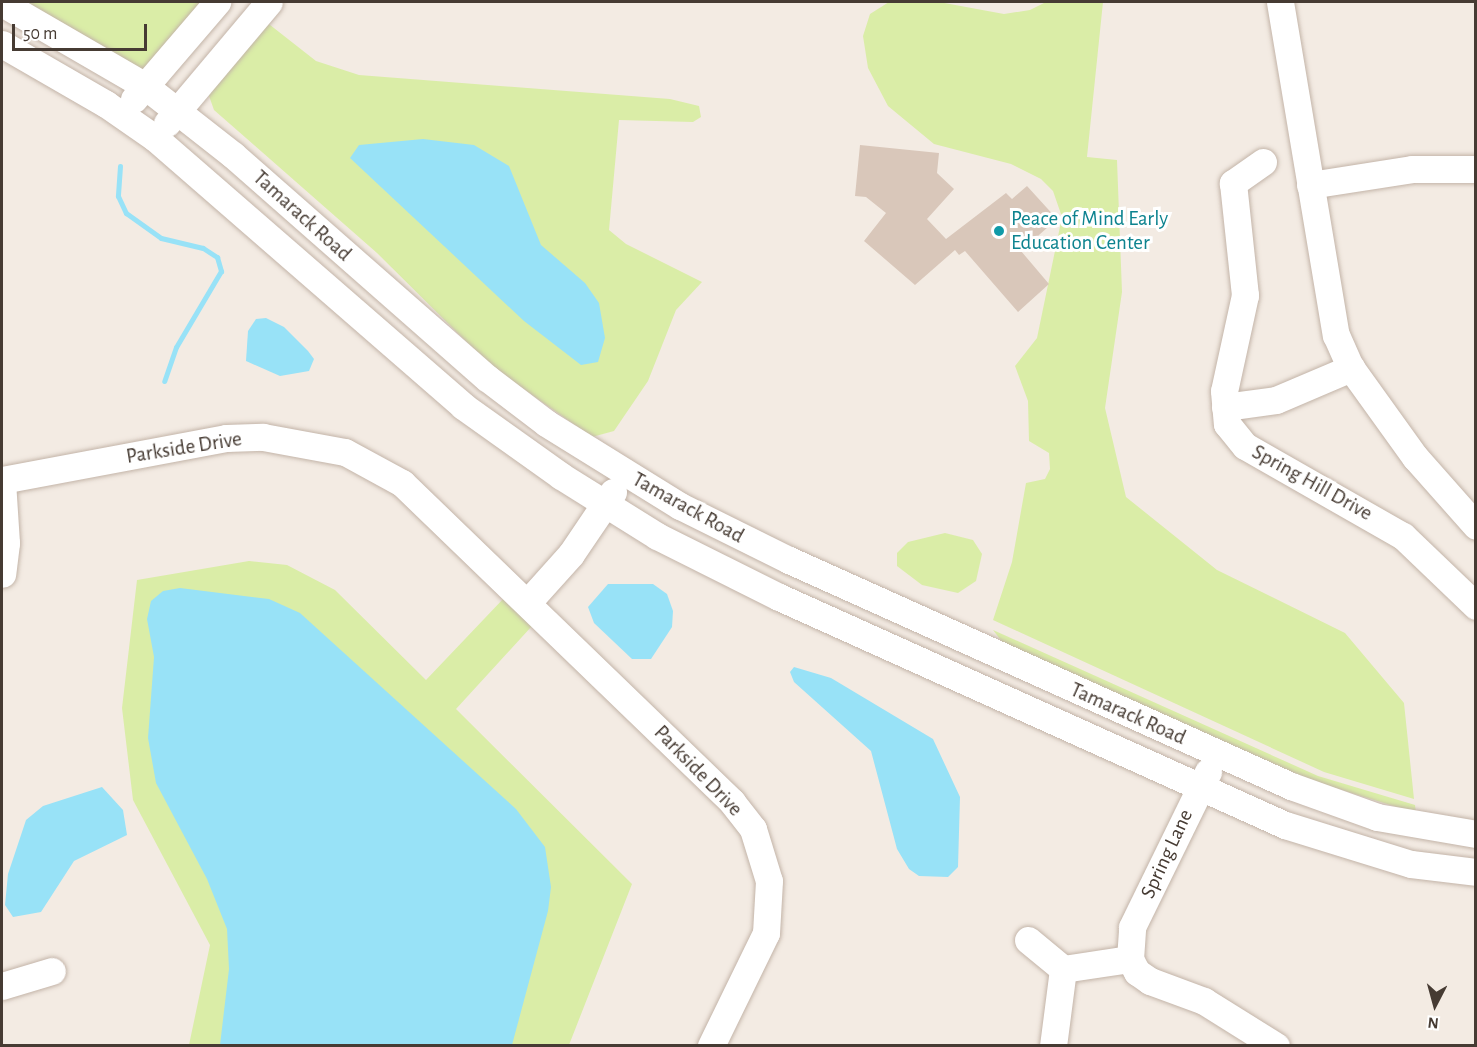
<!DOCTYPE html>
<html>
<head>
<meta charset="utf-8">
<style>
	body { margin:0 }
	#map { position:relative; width:1477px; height:1047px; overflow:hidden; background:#f3ebe3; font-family:"Alegreya Sans",sans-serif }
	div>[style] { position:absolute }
	.green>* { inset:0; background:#daeda7 }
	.water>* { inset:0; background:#98e2f7 }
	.stream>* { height:5px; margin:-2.5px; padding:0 2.5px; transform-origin:2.5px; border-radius:2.5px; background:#98e2f7 }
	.building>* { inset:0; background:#d9c7ba }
	.roads { filter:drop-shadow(0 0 2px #c3b4a8) drop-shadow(0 0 2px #c3b4a8) }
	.minor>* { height:27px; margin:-13.5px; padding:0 13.5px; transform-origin:13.5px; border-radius:13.5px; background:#fff }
	.dots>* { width:16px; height:16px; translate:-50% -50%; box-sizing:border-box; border:3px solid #fff; border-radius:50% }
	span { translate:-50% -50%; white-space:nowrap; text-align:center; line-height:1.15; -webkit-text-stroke:6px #fff; paint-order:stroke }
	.street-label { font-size:21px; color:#463b33 }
	.culture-label { font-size:21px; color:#0d838f }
	.left { translate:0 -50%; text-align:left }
	.frame { position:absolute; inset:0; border:3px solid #463b33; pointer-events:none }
	.north { position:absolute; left:1405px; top:975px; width:60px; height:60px; -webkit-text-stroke:4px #fff; paint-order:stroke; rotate:186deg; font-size:16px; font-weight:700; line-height:24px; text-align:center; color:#463b33 }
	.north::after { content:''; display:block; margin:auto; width:21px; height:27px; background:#463b33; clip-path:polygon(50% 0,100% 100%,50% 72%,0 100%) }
	.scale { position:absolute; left:12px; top:24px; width:135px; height:27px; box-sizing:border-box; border:3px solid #463b33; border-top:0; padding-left:8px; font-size:18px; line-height:21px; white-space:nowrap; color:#463b33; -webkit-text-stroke:4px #fff; paint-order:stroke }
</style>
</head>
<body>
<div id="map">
	<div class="green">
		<i style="clip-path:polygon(2px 2px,217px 2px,145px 86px)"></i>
		<i style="clip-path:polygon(889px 2px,939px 2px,1004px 14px,1030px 10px,1046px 2px,1103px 2px,1087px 157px,1117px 160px,1122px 292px,1105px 408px,1126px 497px,1217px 570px,1345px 633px,1404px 703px,1414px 799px,1324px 772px,993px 620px,1012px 562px,1026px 483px,1045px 479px,1050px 469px,1049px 453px,1029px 441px,1028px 401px,1015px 366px,1037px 338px,1062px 217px,1053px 191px,1041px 179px,1011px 164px,934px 144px,888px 106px,868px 68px,863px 36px,870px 14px)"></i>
		<i style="clip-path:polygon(265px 21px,316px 61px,359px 75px,670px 99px,699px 106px,701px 117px,693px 122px,619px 120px,609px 230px,626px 244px,702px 282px,676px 310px,648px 381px,614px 431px,592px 437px,491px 366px,377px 253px,214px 110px,208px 93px)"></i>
		<i style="clip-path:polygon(945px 533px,973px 540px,982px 554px,976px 581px,958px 593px,922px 585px,897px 566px,897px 553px,908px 542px)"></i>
		<i style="clip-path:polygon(249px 561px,287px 565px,335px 590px,426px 680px,504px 598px,532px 626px,456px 709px,632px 884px,569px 1045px,189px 1045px,210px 945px,133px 800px,122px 708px,137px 580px)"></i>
		<i style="clip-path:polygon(993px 630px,1318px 776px,1415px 805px,1416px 813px,1313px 781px,1003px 643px)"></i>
	</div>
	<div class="water">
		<i style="clip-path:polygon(423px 139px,474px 145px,509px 166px,541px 245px,585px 283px,599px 303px,605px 338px,598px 362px,581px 365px,524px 321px,350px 158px,359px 145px)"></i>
		<i style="clip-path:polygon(266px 318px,284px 327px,308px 351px,314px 359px,309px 371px,280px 376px,246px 361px,248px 331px,256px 319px)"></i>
		<i style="clip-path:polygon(608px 584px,653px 584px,667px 594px,673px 611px,672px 627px,651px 659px,632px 659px,594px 623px,588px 607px)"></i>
		<i style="clip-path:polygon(180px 588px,269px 599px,300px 613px,516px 809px,545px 847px,551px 887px,548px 911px,512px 1045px,220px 1045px,229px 969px,227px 929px,207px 879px,156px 783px,148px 738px,154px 657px,147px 619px,151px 601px,163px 591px)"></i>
		<i style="clip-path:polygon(794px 667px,831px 678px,933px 739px,960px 797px,958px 867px,948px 877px,919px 876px,909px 869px,897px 849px,871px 751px,794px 682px,790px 672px)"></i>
		<i style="clip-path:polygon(102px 787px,123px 810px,127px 835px,74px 861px,41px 912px,13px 917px,5px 905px,8px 874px,26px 820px,43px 806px)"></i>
	</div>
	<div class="stream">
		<i style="left:120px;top:166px;width:30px;rotate:94deg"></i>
		<i style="left:118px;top:196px;width:19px;rotate:65deg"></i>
		<i style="left:126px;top:213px;width:43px;rotate:35.5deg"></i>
		<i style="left:161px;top:238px;width:43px;rotate:13.4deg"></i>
		<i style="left:203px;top:248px;width:17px;rotate:33deg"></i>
		<i style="left:217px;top:257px;width:15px;rotate:74deg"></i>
		<i style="left:221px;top:271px;width:88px;rotate:120.6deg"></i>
		<i style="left:176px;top:347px;width:36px;rotate:109deg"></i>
	</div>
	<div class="building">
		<i style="clip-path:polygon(860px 145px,939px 153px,937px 173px,954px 189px,927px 219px,946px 239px,1006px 193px,1012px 199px,1027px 186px,1057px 219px,1021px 251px,1049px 284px,1018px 312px,965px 251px,959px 255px,955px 250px,915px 285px,864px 241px,886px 213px,866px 197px,855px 196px)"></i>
	</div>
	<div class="roads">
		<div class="minor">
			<i style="left:1280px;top:2px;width:338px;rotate:80.5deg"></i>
			<i style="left:1336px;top:335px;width:36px;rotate:66deg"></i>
			<i style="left:1351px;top:368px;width:110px;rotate:54.3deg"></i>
			<i style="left:1415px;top:457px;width:92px;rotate:48.5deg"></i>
			<i style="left:2px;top:3px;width:165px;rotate:30.1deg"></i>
			<i style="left:145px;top:86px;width:112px;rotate:38.1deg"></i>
			<i style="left:233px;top:155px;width:338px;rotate:41.3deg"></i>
			<i style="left:487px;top:378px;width:74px;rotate:37.3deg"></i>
			<i style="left:546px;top:423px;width:158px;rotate:31.8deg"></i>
			<i style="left:680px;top:506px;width:122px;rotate:26.4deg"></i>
			<i style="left:789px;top:560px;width:551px;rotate:24.24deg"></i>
			<i style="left:1291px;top:786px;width:91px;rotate:19.8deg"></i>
			<i style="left:1377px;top:817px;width:100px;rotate:9.7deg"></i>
			<i style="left:2px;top:44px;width:120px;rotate:30deg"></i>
			<i style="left:106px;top:104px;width:60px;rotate:34.8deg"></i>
			<i style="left:155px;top:138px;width:408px;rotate:41deg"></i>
			<i style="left:463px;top:406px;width:120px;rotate:35.5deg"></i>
			<i style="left:561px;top:476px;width:113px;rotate:32deg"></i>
			<i style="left:657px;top:536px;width:136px;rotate:26.6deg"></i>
			<i style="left:779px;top:597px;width:555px;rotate:24.26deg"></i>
			<i style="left:1285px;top:825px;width:132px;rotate:17.2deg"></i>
			<i style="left:1411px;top:864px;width:65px;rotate:7deg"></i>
			<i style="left:134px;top:99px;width:128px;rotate:-49.4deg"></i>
			<i style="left:167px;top:123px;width:158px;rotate:-49.9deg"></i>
			<i style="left:1263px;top:162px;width:37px;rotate:145deg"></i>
			<i style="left:1233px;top:183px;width:113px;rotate:83.9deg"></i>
			<i style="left:1245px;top:295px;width:98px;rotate:102.3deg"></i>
			<i style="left:1224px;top:391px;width:33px;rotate:85deg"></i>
			<i style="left:1227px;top:424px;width:28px;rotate:51deg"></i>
			<i style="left:1245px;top:446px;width:182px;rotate:29.7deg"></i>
			<i style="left:1403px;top:536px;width:101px;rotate:43.8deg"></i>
			<i style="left:1310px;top:185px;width:103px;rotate:-8.9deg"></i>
			<i style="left:1412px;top:169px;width:64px"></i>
			<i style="left:1225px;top:407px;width:51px;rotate:-7.8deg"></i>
			<i style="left:1276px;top:400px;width:82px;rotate:-23.1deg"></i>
			<i style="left:2px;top:480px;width:228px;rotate:-10.6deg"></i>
			<i style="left:226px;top:438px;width:37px;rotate:-2deg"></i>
			<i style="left:263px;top:437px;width:83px;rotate:10.4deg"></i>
			<i style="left:345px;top:452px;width:65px;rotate:28.5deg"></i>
			<i style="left:402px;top:483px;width:459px;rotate:44deg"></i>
			<i style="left:732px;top:802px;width:34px;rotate:52deg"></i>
			<i style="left:753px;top:829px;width:54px;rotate:72.9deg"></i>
			<i style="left:769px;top:881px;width:52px;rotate:93.3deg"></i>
			<i style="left:766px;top:933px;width:126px;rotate:116deg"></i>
			<i style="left:2px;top:481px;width:62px;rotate:86.3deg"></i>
			<i style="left:6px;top:543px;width:31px;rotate:97deg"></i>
			<i style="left:528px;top:602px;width:64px;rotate:-48.1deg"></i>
			<i style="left:571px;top:554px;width:75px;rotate:-55.9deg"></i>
			<i style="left:1028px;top:940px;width:45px;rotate:39.6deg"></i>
			<i style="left:1063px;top:969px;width:68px;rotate:-8.5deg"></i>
			<i style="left:1130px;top:959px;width:15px;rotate:62deg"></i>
			<i style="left:1137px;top:972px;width:16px;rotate:35deg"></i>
			<i style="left:1150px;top:981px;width:58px;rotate:20.3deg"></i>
			<i style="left:1204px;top:1001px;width:85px;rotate:32deg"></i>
			<i style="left:1130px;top:959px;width:32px;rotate:-86deg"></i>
			<i style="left:1132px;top:927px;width:173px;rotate:-63.9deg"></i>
			<i style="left:2px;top:986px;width:52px;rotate:-16.7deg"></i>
			<i style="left:1053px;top:1046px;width:78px;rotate:-82.6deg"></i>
		</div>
	</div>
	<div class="dots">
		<i style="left:999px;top:231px;background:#0f9aa8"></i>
	</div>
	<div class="street-label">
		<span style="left:302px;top:216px;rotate:42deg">Tamarack Road</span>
		<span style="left:184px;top:448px;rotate:-9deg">Parkside Drive</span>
		<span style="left:1312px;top:483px;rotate:29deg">Spring Hill Drive</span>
		<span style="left:688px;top:508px;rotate:29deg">Tamarack Road</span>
		<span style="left:1128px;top:714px;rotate:24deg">Tamarack Road</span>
		<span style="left:698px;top:771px;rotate:46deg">Parkside Drive</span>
		<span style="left:1167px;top:854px;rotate:-65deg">Spring Lane</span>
	</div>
	<div class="culture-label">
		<span class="left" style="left:1011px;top:231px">Peace of Mind Early<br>Education Center</span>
	</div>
	<div class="frame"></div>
	<div class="north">N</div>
	<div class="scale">50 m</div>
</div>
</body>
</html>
